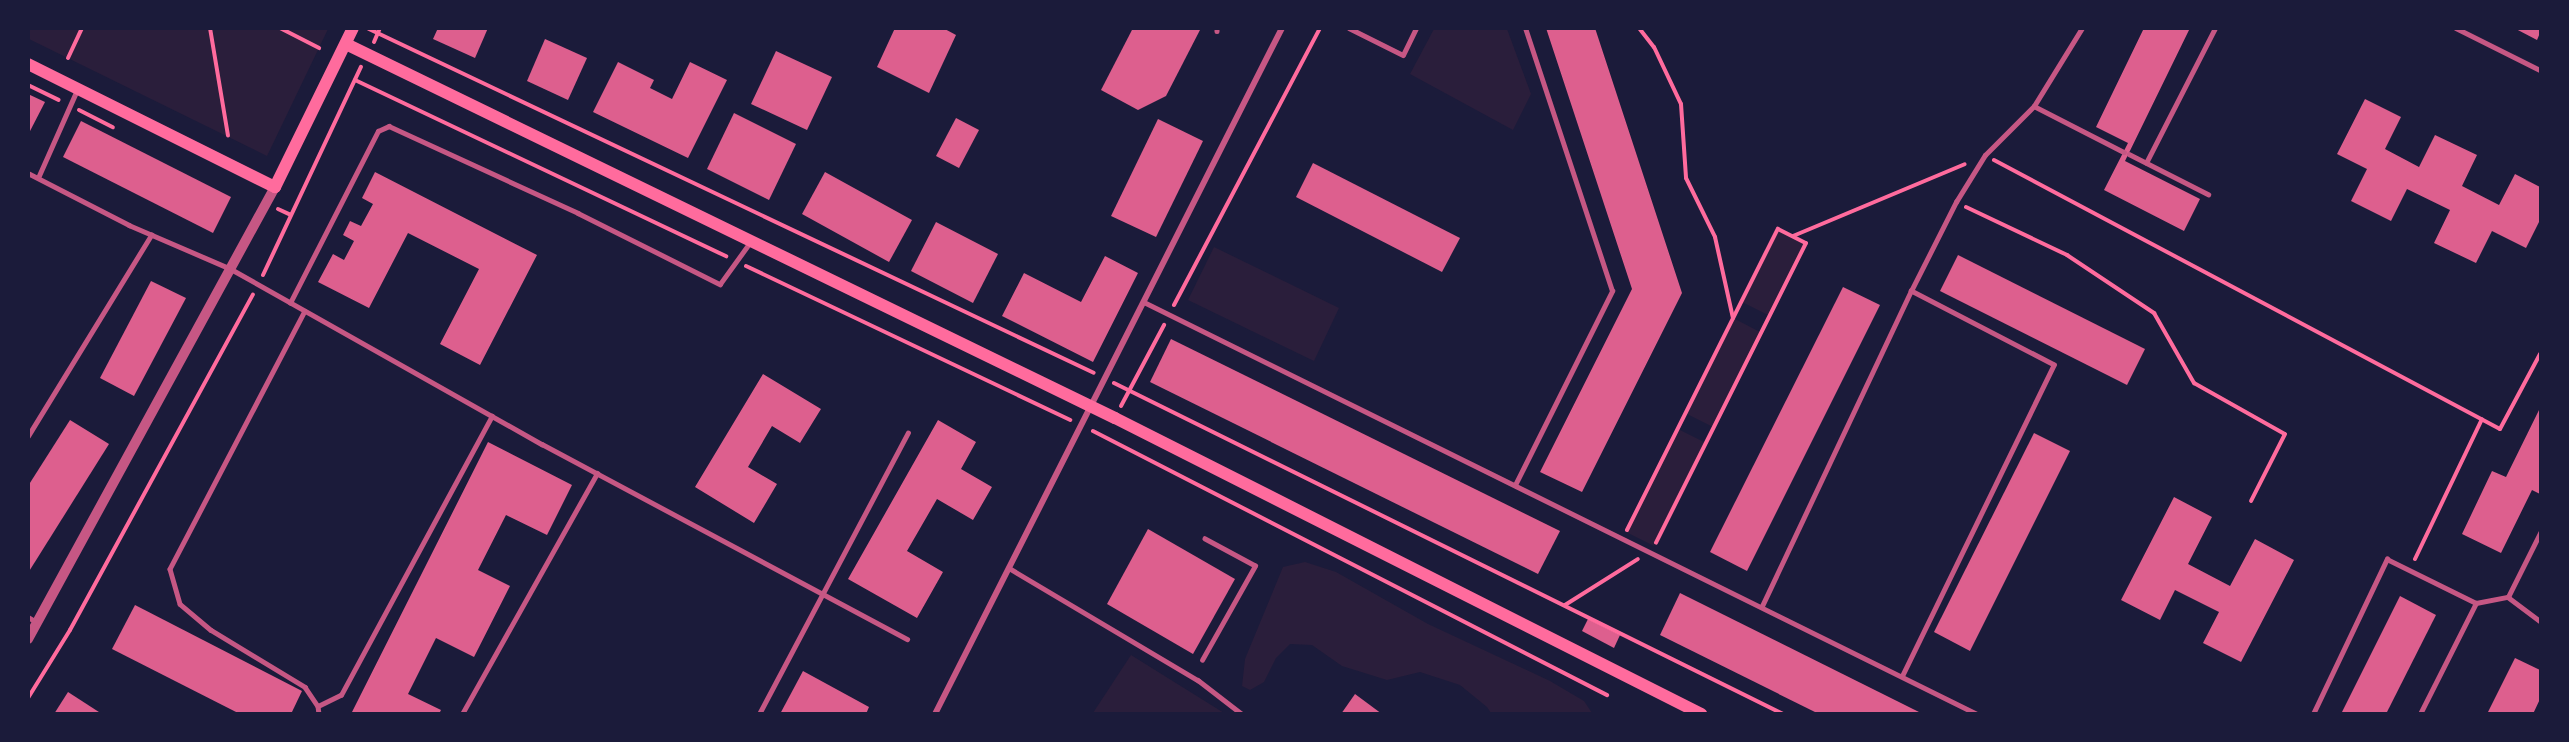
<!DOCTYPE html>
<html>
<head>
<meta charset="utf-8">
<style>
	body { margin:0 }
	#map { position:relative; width:2569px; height:742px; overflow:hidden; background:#1b1b3a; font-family:Rubik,sans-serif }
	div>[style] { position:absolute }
	.green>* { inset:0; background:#2a1e3b }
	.building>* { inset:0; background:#dd5f8e }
	.path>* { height:4px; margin:-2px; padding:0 2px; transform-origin:2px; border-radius:2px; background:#ff6b9d }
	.service>* { height:4.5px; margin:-2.25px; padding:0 2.25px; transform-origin:2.25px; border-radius:2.25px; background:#c65784 }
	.minor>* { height:6px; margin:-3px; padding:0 3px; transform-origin:3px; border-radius:3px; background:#c65784 }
	.tertiary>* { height:10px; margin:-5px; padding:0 5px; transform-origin:5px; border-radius:5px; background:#c65784 }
	.secondary>* { height:12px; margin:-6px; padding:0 6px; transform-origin:6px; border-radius:6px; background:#ff6b9d }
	span { translate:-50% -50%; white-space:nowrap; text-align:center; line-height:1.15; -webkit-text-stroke:4.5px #1b1b3a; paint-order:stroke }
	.frame { position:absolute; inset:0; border:30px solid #1b1b3a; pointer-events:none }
</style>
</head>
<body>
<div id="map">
	<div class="green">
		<i style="clip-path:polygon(28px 29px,328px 29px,267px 156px,29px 39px)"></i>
		<i style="clip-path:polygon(1434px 29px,1507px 29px,1531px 94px,1513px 130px,1410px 74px)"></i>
		<i style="clip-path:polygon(1778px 229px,1806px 243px,1770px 316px,1742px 302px)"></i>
		<i style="clip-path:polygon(1214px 247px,1339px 308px,1314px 361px,1188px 300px)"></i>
		<i style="clip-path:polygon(1733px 318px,1762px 333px,1713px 427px,1685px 413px)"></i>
		<i style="clip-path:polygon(1678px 429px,1706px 443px,1654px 546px,1626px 532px)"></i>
		<i style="clip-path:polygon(1305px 562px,1336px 572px,1428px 624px,1550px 681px,1584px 701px,1592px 713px,1491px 713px,1487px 707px,1460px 685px,1420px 672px,1387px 680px,1342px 666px,1312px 645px,1290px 644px,1276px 658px,1264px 682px,1250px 690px,1242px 686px,1245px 659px,1283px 567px)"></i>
		<i style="clip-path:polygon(1131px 655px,1224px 713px,1093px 713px)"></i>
	</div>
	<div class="building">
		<i style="clip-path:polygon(438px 28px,488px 28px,475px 58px,433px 39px)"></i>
		<i style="clip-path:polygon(895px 28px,943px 28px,956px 35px,929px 93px,877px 67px)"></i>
		<i style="clip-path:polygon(1133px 28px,1201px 28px,1166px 96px,1138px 110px,1101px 90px)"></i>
		<i style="clip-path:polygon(1546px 28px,1595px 28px,1682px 293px,1582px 492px,1540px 472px,1632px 289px)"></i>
		<i style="clip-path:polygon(2144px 28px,2190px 28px,2125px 161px,2200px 199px,2184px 231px,2104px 190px,2128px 143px,2096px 127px)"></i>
		<i style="clip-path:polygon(2514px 28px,2540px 28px,2540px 33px,2537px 40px)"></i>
		<i style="clip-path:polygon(545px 39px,587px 58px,568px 100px,527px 81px)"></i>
		<i style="clip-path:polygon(776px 51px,832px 77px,807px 130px,751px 104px)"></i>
		<i style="clip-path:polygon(618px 62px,654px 80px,650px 88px,672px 99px,690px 62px,727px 80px,688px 158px,593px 112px)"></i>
		<i style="clip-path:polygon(28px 94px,45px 102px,28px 135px)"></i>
		<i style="clip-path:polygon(2365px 99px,2401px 117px,2385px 149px,2419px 167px,2435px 135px,2477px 155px,2462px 186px,2499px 205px,2515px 174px,2540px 187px,2540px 220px,2526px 248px,2492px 231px,2476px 263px,2434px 243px,2450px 210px,2407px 189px,2391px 221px,2351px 201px,2367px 169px,2337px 154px)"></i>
		<i style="clip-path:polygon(734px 113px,796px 144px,769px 200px,707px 169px)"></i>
		<i style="clip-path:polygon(956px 118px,979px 130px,959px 168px,936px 156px)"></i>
		<i style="clip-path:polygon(1158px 119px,1203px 141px,1156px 237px,1111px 216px)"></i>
		<i style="clip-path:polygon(81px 121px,231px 197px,213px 233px,63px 157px)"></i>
		<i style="clip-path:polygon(1313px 163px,1460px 238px,1442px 272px,1296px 197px)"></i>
		<i style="clip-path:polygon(375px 172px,537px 255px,480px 365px,440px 344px,479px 269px,408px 233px,369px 308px,318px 282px,333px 254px,344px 260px,354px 241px,343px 235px,350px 221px,361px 226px,373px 204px,362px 198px)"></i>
		<i style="clip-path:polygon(825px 172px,912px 220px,889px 262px,802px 214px)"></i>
		<i style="clip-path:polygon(936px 222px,998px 254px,973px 303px,911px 271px)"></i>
		<i style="clip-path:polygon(1958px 255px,2145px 349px,2127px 385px,1940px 291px)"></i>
		<i style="clip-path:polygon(1105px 256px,1138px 273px,1093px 362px,1002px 316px,1024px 273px,1081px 302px)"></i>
		<i style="clip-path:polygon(151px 281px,186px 298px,134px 396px,100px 378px)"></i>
		<i style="clip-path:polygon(1843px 287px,1880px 305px,1747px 571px,1710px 552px)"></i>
		<i style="clip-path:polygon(1171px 339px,1560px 531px,1538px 574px,1150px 382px)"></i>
		<i style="clip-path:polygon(763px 374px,821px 409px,800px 443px,772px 426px,748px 467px,777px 484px,754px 523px,695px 487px)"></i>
		<i style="clip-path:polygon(2540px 408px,2540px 494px,2532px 490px,2501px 553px,2462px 534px,2492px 471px,2506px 477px)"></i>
		<i style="clip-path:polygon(70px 420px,109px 444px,28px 573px,28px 486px)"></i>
		<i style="clip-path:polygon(938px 420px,976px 442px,961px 469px,992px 487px,973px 520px,937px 499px,907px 551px,943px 572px,917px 618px,848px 579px)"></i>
		<i style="clip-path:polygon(2034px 433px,2070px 451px,1970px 651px,1934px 632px)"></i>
		<i style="clip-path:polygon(488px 442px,572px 485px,547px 535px,506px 515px,478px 570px,510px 586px,474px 657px,436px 638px,408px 694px,441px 710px,439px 714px,351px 714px)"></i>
		<i style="clip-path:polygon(2174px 497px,2212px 517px,2188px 564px,2230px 586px,2255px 539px,2294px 560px,2241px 662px,2203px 643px,2219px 612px,2175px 590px,2160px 620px,2121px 600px)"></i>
		<i style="clip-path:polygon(1148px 529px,1235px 579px,1193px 654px,1107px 604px)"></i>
		<i style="clip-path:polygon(1680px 593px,1923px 714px,1819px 714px,1660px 635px)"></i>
		<i style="clip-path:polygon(2400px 596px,2436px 615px,2386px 714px,2341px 714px)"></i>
		<i style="clip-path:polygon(135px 605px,302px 691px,291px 714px,240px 714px,112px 649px)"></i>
		<i style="clip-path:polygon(1588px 619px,1620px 635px,1614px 648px,1582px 631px)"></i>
		<i style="clip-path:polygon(2515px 658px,2540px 670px,2540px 699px,2533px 714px,2487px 714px)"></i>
		<i style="clip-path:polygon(803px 671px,869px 707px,866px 714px,780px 714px)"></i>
		<i style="clip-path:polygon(68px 692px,102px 714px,54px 714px)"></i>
		<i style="clip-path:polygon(1355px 694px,1382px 714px,1341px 714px)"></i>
	</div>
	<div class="path">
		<i style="left:210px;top:28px;width:109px;rotate:80.5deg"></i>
		<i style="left:280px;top:28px;width:44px;rotate:27.1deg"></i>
		<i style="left:1639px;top:28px;width:24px;rotate:52deg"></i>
		<i style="left:1654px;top:47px;width:63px;rotate:64.7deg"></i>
		<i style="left:1681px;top:104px;width:74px;rotate:86.1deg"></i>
		<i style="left:1686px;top:178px;width:66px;rotate:63.8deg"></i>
		<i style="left:1715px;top:237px;width:83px;rotate:77.5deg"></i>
		<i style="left:369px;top:29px;width:802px;rotate:25.38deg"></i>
		<i style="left:374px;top:42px;width:15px;rotate:-67deg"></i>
		<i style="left:68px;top:58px;width:33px;rotate:-65deg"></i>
		<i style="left:355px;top:80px;width:411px;rotate:25.4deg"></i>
		<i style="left:28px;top:85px;width:34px;rotate:26deg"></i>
		<i style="left:79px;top:110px;width:38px;rotate:27deg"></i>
		<i style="left:1994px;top:160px;width:573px;rotate:28deg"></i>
		<i style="left:2500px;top:429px;width:85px;rotate:-61.9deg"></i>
		<i style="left:1966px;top:207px;width:112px;rotate:25.4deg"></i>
		<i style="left:2067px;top:255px;width:105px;rotate:33.7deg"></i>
		<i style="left:2154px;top:313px;width:81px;rotate:60.3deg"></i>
		<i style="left:2194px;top:383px;width:104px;rotate:29.3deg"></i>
		<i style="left:2285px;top:434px;width:75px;rotate:116.9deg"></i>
		<i style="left:278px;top:209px;width:14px;rotate:25deg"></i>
		<i style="left:1793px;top:236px;width:186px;rotate:-22.7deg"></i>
		<i style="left:746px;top:266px;width:359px;rotate:25.4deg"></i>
		<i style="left:263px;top:275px;width:230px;rotate:-64.8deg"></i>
		<i style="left:1174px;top:305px;width:313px;rotate:-62.2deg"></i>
		<i style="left:1114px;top:383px;width:746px;rotate:26.32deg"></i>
		<i style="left:1121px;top:406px;width:92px;rotate:-62deg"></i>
		<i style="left:1093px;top:431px;width:578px;rotate:27.19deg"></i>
		<i style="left:1627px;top:530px;width:337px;rotate:-63.4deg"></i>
		<i style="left:1778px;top:229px;width:31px;rotate:27deg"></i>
		<i style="left:1806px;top:243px;width:335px;rotate:116.6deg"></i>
		<i style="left:2415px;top:559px;width:155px;rotate:-64.4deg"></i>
		<i style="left:1565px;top:605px;width:86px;rotate:-32.2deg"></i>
		<i style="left:28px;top:698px;width:80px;rotate:-58.3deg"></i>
		<i style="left:70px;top:630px;width:382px;rotate:-61.4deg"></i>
	</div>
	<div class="service">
		<i style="left:1217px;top:28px;width:3px;rotate:90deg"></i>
		<i style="left:1349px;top:28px;width:60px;rotate:26.6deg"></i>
		<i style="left:1403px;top:55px;width:30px;rotate:-64deg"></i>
		<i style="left:2456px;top:28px;width:94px;rotate:26.6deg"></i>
		<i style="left:2034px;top:106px;width:101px;rotate:27.1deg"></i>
		<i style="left:2129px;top:154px;width:89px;rotate:26.9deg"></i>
		<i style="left:2146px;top:163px;width:152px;rotate:-62.9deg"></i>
		<i style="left:28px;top:173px;width:114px;rotate:27.2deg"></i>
		<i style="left:129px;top:225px;width:111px;rotate:23.3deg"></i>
		<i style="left:231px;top:269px;width:357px;rotate:29.4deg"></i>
		<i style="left:542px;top:444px;width:414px;rotate:28.1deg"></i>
		<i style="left:38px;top:178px;width:96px;rotate:-66.1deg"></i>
		<i style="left:1144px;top:302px;width:929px;rotate:26.32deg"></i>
		<i style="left:290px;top:303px;width:193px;rotate:-62.9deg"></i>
		<i style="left:378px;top:131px;width:12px;rotate:-24deg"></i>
		<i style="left:389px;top:126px;width:208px;rotate:24.7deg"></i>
		<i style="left:578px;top:213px;width:159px;rotate:26.6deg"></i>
		<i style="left:720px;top:284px;width:53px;rotate:-54.2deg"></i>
		<i style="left:305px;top:311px;width:291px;rotate:117.6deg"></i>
		<i style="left:170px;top:569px;width:36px;rotate:74deg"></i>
		<i style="left:180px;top:604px;width:40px;rotate:40deg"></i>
		<i style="left:211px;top:630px;width:110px;rotate:31.2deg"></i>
		<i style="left:305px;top:687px;width:23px;rotate:56deg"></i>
		<i style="left:318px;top:706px;width:8px;rotate:83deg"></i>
		<i style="left:28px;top:436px;width:236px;rotate:-58.5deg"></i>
		<i style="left:1515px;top:485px;width:217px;rotate:-63.4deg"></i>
		<i style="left:1612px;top:291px;width:277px;rotate:-108.3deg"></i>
		<i style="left:1009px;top:568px;width:220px;rotate:30.7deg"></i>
		<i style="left:1198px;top:680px;width:56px;rotate:37.7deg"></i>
		<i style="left:2508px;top:597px;width:72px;rotate:-63.4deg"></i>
		<i style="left:1762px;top:606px;width:348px;rotate:-64.7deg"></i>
		<i style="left:1911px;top:291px;width:100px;rotate:-63.2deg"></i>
		<i style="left:1956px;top:202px;width:55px;rotate:-58.3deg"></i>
		<i style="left:1985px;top:155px;width:69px;rotate:-45deg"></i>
		<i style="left:2034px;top:106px;width:92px;rotate:-58.4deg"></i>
		<i style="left:28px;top:617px;width:12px;rotate:31deg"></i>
		<i style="left:1202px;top:660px;width:108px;rotate:-60.6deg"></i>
		<i style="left:1255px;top:566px;width:57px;rotate:-151.6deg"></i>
		<i style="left:1902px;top:676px;width:346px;rotate:-64deg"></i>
		<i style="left:2054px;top:365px;width:161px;rotate:-152.6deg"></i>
		<i style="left:318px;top:706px;width:25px;rotate:-26deg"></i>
		<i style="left:341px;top:695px;width:317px;rotate:-61.6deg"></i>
		<i style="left:462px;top:714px;width:276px;rotate:-60.7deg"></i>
		<i style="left:759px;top:714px;width:318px;rotate:-62.1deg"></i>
		<i style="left:2313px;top:714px;width:172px;rotate:-64.5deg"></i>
		<i style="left:2387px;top:559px;width:99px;rotate:26.3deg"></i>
		<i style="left:2420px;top:714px;width:124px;rotate:-63.2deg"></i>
		<i style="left:2476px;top:603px;width:33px;rotate:-11deg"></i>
		<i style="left:2508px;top:597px;width:40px;rotate:37deg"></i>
	</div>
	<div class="minor">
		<i style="left:935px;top:714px;width:769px;rotate:-63.17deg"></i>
	</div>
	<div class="tertiary">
		<i style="left:28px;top:639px;width:515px;rotate:-61.35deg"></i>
	</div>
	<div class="secondary">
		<i style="left:346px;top:44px;width:855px;rotate:25.94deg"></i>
		<i style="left:1115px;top:418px;width:657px;rotate:26.8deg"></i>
		<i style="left:28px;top:64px;width:276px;rotate:26.5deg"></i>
		<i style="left:275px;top:187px;width:177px;rotate:-63.9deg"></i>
	</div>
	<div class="frame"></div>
</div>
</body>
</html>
